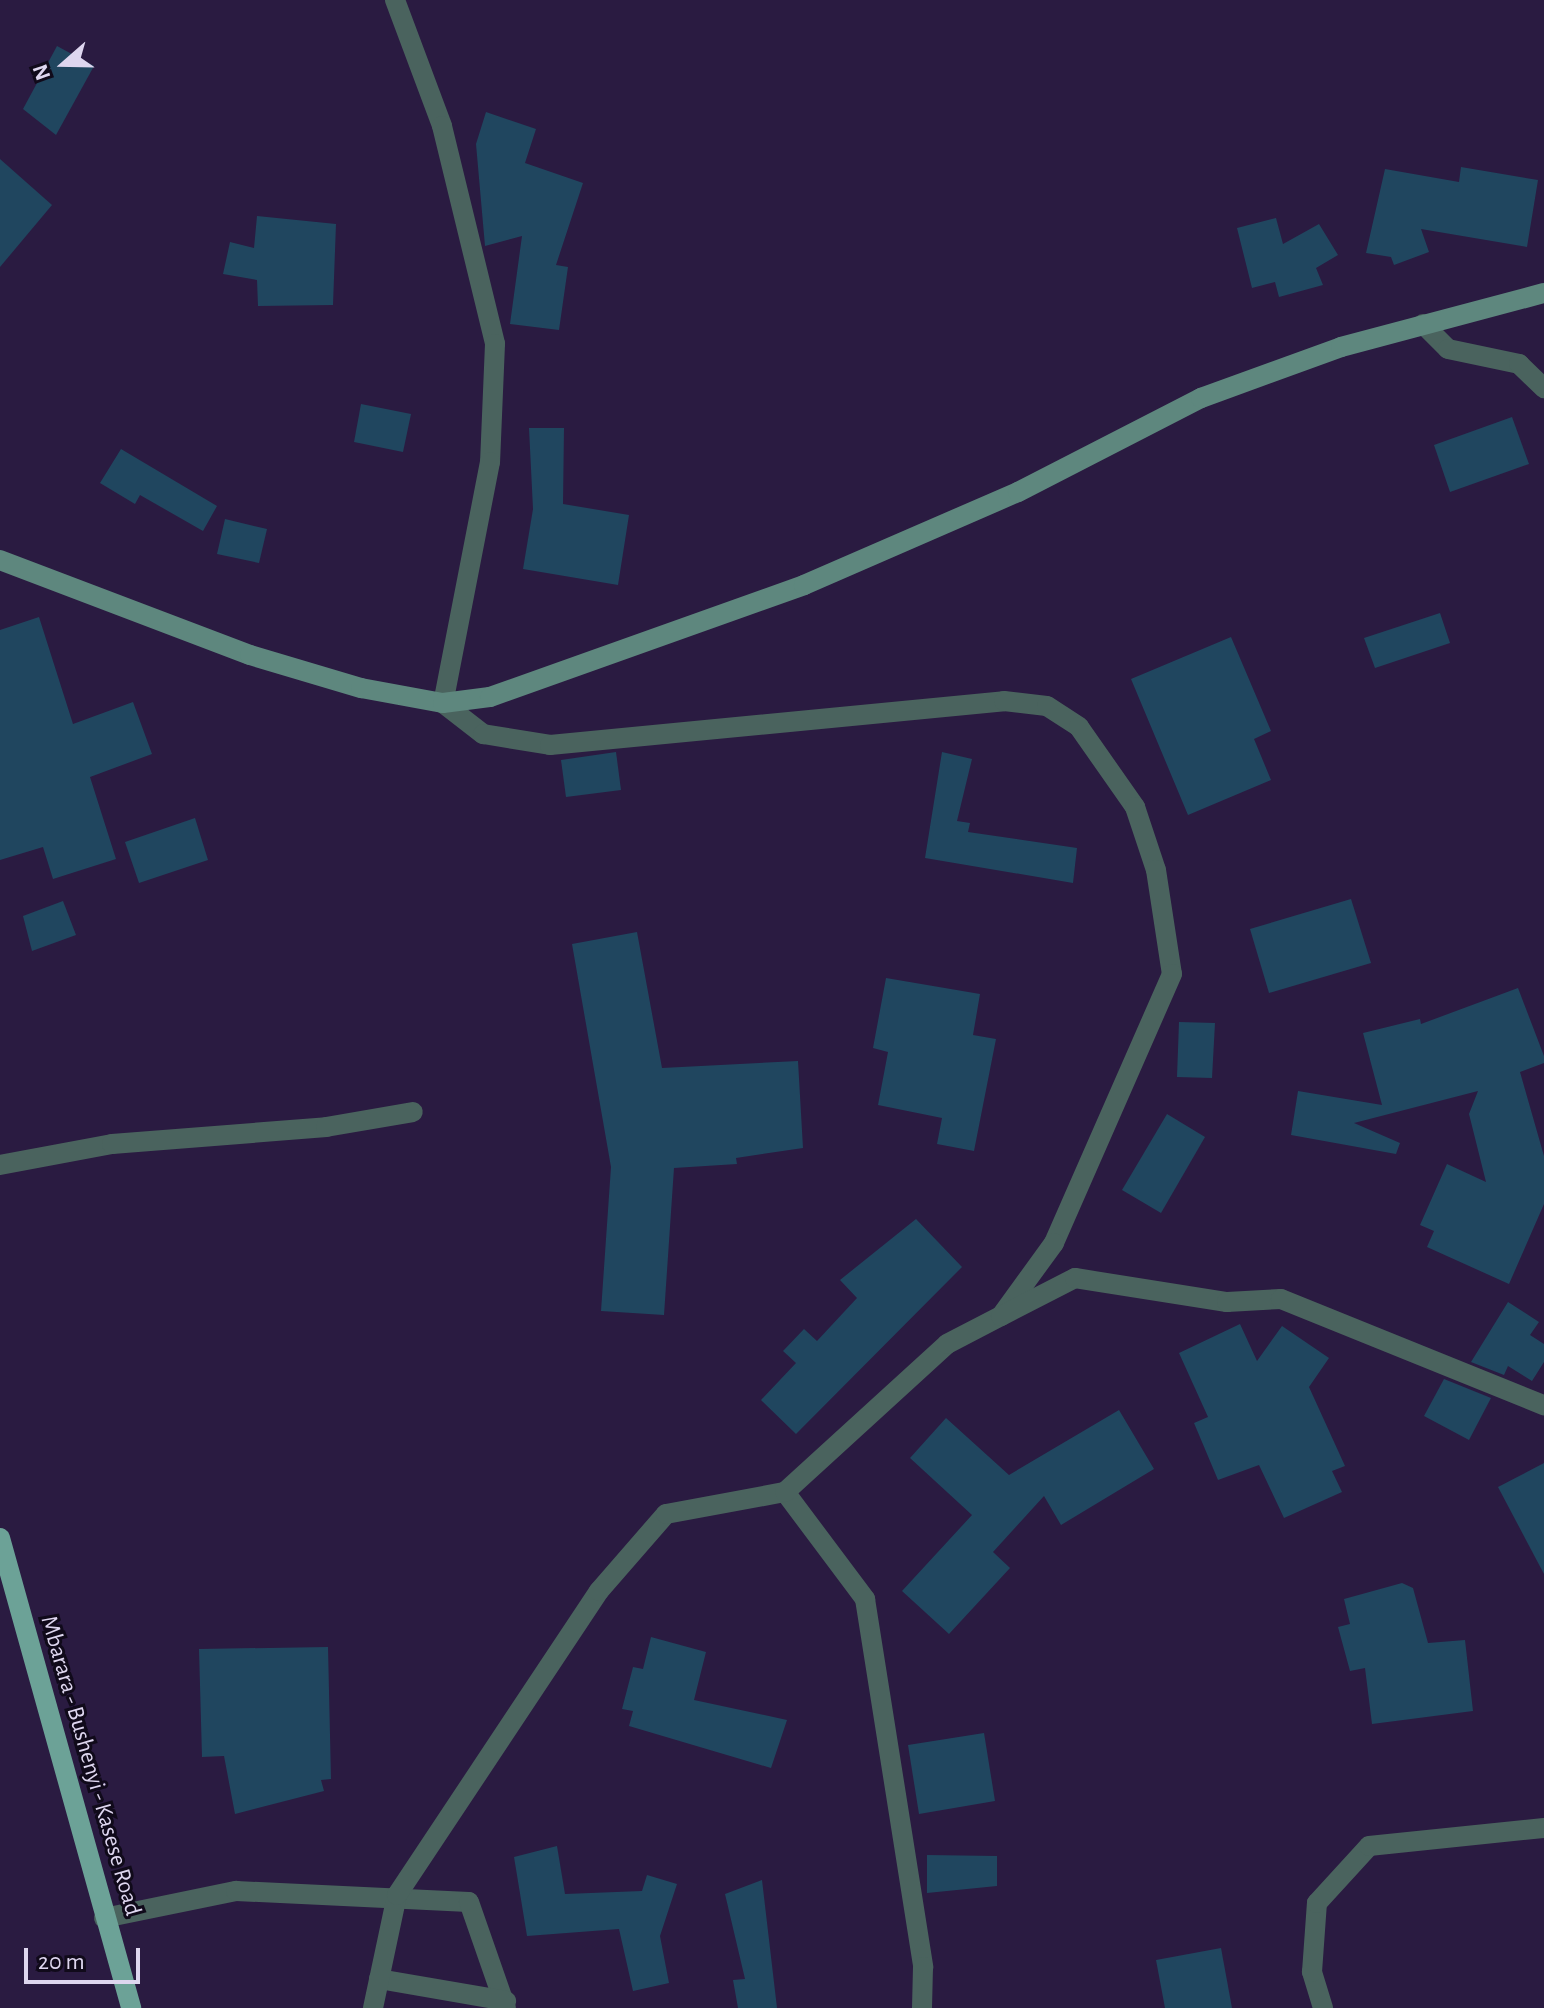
<!DOCTYPE html>
<html>
<head>
<meta charset="utf-8">
<style>
	body { margin:0 }
	#map { position:relative; width:1544px; height:2008px; overflow:hidden; background:#2a1b41; font-family:"Alegreya Sans",sans-serif }
	div>[style] { position:absolute }
	.building>* { inset:0; background:#20465f }
	.service>* { height:20px; margin:-10px; padding:0 10px; transform-origin:10px; border-radius:10px; background:#4a635e }
	.minor>* { height:20px; margin:-10px; padding:0 10px; transform-origin:10px; border-radius:10px; background:#4a635e }
	.secondary>* { height:20px; margin:-10px; padding:0 10px; transform-origin:10px; border-radius:10px; background:#5e877e }
	.primary>* { height:20px; margin:-10px; padding:0 10px; transform-origin:10px; border-radius:10px; background:#6ca297 }
	span { translate:-50% -50%; white-space:nowrap; text-align:center; line-height:1.15; -webkit-text-stroke:6px #100a1a; paint-order:stroke }
	.street-label { font-size:24px; color:#ded6ef }
	.north { position:absolute; left:24px; top:24px; width:80px; height:80px; -webkit-text-stroke:6px #100a1a; paint-order:stroke; rotate:250deg; font-size:22px; font-weight:700; line-height:32px; text-align:center; color:#ded6ef }
	.north::after { content:''; display:block; margin:auto; width:28px; height:36px; background:#ded6ef; clip-path:polygon(50% 0,100% 100%,50% 72%,0 100%) }
	.scale { position:absolute; left:24px; top:1948px; width:116px; height:36px; box-sizing:border-box; border:4px solid #ded6ef; border-top:0; padding-left:10px; font-size:24px; line-height:28px; white-space:nowrap; color:#ded6ef; -webkit-text-stroke:6px #100a1a; paint-order:stroke }
</style>
</head>
<body>
<div id="map">
	<div class="building">
		<i style="clip-path:polygon(57px 46px,94px 66px,56px 135px,23px 109px)"></i>
		<i style="clip-path:polygon(486px 112px,536px 129px,525px 163px,583px 183px,556px 265px,568px 267px,559px 330px,510px 324px,522px 236px,485px 246px,476px 144px)"></i>
		<i style="clip-path:polygon(0 159px,52px 205px,0 267px)"></i>
		<i style="clip-path:polygon(1461px 167px,1538px 180px,1527px 247px,1421px 229px,1429px 252px,1394px 265px,1391px 257px,1366px 253px,1385px 169px,1459px 182px)"></i>
		<i style="clip-path:polygon(257px 216px,336px 224px,333px 305px,258px 306px,257px 280px,223px 274px,230px 242px,254px 248px)"></i>
		<i style="clip-path:polygon(1276px 218px,1283px 244px,1319px 224px,1338px 255px,1316px 268px,1323px 285px,1279px 297px,1275px 282px,1252px 288px,1237px 228px)"></i>
		<i style="clip-path:polygon(361px 404px,411px 414px,403px 452px,354px 442px)"></i>
		<i style="clip-path:polygon(1512px 417px,1529px 464px,1450px 492px,1434px 445px)"></i>
		<i style="clip-path:polygon(529px 428px,564px 428px,563px 504px,629px 515px,618px 585px,523px 569px,533px 509px)"></i>
		<i style="clip-path:polygon(121px 449px,217px 506px,203px 531px,140px 495px,135px 504px,100px 483px)"></i>
		<i style="clip-path:polygon(225px 519px,267px 529px,259px 563px,217px 554px)"></i>
		<i style="clip-path:polygon(1440px 613px,1450px 643px,1375px 668px,1364px 638px)"></i>
		<i style="clip-path:polygon(39px 617px,73px 724px,133px 702px,152px 754px,90px 777px,116px 859px,53px 879px,43px 847px,0 860px,0 630px)"></i>
		<i style="clip-path:polygon(1231px 637px,1271px 731px,1254px 739px,1271px 780px,1188px 815px,1131px 679px)"></i>
		<i style="clip-path:polygon(616px 752px,621px 790px,566px 797px,561px 760px)"></i>
		<i style="clip-path:polygon(942px 752px,972px 759px,957px 821px,970px 823px,968px 832px,1077px 848px,1073px 883px,925px 858px)"></i>
		<i style="clip-path:polygon(195px 818px,208px 860px,139px 883px,125px 842px)"></i>
		<i style="clip-path:polygon(1351px 899px,1371px 963px,1269px 993px,1250px 929px)"></i>
		<i style="clip-path:polygon(63px 901px,76px 935px,32px 951px,23px 916px)"></i>
		<i style="clip-path:polygon(637px 932px,662px 1068px,798px 1061px,803px 1148px,736px 1158px,737px 1164px,674px 1168px,664px 1315px,601px 1311px,611px 1167px,572px 944px)"></i>
		<i style="clip-path:polygon(886px 978px,980px 994px,973px 1035px,996px 1039px,974px 1151px,937px 1144px,942px 1118px,878px 1105px,888px 1052px,873px 1048px)"></i>
		<i style="clip-path:polygon(1518px 988px,1544px 1056px,1544px 1063px,1520px 1072px,1544px 1156px,1544px 1204px,1509px 1284px,1427px 1247px,1434px 1231px,1420px 1225px,1447px 1164px,1486px 1182px,1469px 1114px,1478px 1091px,1354px 1123px,1400px 1143px,1396px 1154px,1291px 1135px,1298px 1091px,1382px 1105px,1363px 1033px,1420px 1019px,1421px 1024px)"></i>
		<i style="clip-path:polygon(1179px 1022px,1215px 1023px,1212px 1078px,1177px 1077px)"></i>
		<i style="clip-path:polygon(1167px 1114px,1205px 1137px,1161px 1213px,1122px 1190px)"></i>
		<i style="clip-path:polygon(916px 1219px,962px 1267px,796px 1434px,761px 1400px,796px 1363px,783px 1351px,804px 1329px,817px 1341px,857px 1298px,840px 1280px)"></i>
		<i style="clip-path:polygon(1508px 1302px,1539px 1322px,1530px 1335px,1544px 1344px,1544px 1362px,1532px 1381px,1508px 1366px,1504px 1375px,1471px 1362px)"></i>
		<i style="clip-path:polygon(1240px 1324px,1257px 1361px,1282px 1326px,1329px 1358px,1309px 1387px,1345px 1466px,1332px 1471px,1342px 1492px,1284px 1518px,1259px 1465px,1218px 1480px,1194px 1423px,1208px 1417px,1179px 1353px)"></i>
		<i style="clip-path:polygon(1444px 1379px,1491px 1398px,1469px 1440px,1424px 1416px)"></i>
		<i style="clip-path:polygon(1119px 1410px,1154px 1469px,1061px 1525px,1044px 1496px,993px 1552px,1010px 1568px,949px 1634px,902px 1591px,972px 1515px,910px 1458px,946px 1418px,1009px 1475px)"></i>
		<i style="clip-path:polygon(1544px 1463px,1544px 1574px,1498px 1487px)"></i>
		<i style="clip-path:polygon(1402px 1583px,1413px 1588px,1428px 1643px,1465px 1640px,1473px 1711px,1372px 1724px,1365px 1668px,1350px 1671px,1338px 1627px,1350px 1624px,1344px 1599px)"></i>
		<i style="clip-path:polygon(651px 1637px,706px 1652px,694px 1700px,787px 1720px,771px 1768px,629px 1726px,633px 1711px,622px 1709px,633px 1667px,643px 1669px)"></i>
		<i style="clip-path:polygon(328px 1647px,331px 1779px,321px 1780px,324px 1791px,235px 1814px,224px 1756px,202px 1757px,199px 1649px)"></i>
		<i style="clip-path:polygon(984px 1733px,995px 1801px,919px 1814px,908px 1745px)"></i>
		<i style="clip-path:polygon(557px 1846px,565px 1894px,642px 1891px,647px 1875px,677px 1884px,660px 1936px,669px 1983px,633px 1991px,619px 1929px,527px 1936px,514px 1857px)"></i>
		<i style="clip-path:polygon(927px 1855px,997px 1856px,997px 1886px,927px 1893px)"></i>
		<i style="clip-path:polygon(762px 1880px,777px 2008px,738px 2008px,733px 1980px,745px 1979px,725px 1894px)"></i>
		<i style="clip-path:polygon(1221px 1948px,1232px 2008px,1165px 2008px,1156px 1960px)"></i>
	</div>
	<div class="service">
		<i style="left:0;top:1165px;width:114px;rotate:-10.6deg"></i>
		<i style="left:112px;top:1144px;width:215px;rotate:-4.5deg"></i>
		<i style="left:326px;top:1127px;width:88px;rotate:-9.8deg"></i>
	</div>
	<div class="minor">
		<i style="left:395px;top:0;width:134px;rotate:69.5deg"></i>
		<i style="left:442px;top:126px;width:224px;rotate:76.3deg"></i>
		<i style="left:495px;top:344px;width:118px;rotate:92.4deg"></i>
		<i style="left:490px;top:462px;width:246px;rotate:101deg"></i>
		<i style="left:443px;top:703px;width:51px;rotate:37.8deg"></i>
		<i style="left:483px;top:734px;width:68px;rotate:9.3deg"></i>
		<i style="left:550px;top:745px;width:456px;rotate:-5.5deg"></i>
		<i style="left:1004px;top:701px;width:43px;rotate:6.6deg"></i>
		<i style="left:1047px;top:706px;width:38px;rotate:33deg"></i>
		<i style="left:1079px;top:727px;width:98px;rotate:55deg"></i>
		<i style="left:1135px;top:807px;width:66px;rotate:71.6deg"></i>
		<i style="left:1156px;top:870px;width:105px;rotate:81.3deg"></i>
		<i style="left:1172px;top:974px;width:294px;rotate:113.7deg"></i>
		<i style="left:1054px;top:1243px;width:90px;rotate:126deg"></i>
		<i style="left:1423px;top:324px;width:35px;rotate:45deg"></i>
		<i style="left:1448px;top:349px;width:73px;rotate:11.9deg"></i>
		<i style="left:1519px;top:364px;width:35px;rotate:44deg"></i>
		<i style="left:785px;top:1492px;width:134px;rotate:53.2deg"></i>
		<i style="left:865px;top:1599px;width:373px;rotate:81deg"></i>
		<i style="left:923px;top:1967px;width:41px;rotate:91.4deg"></i>
		<i style="left:104px;top:1918px;width:135px;rotate:-11.6deg"></i>
		<i style="left:236px;top:1891px;width:233px;rotate:2.7deg"></i>
		<i style="left:469px;top:1902px;width:112px;rotate:70.8deg"></i>
		<i style="left:379px;top:1979px;width:129px;rotate:9.8deg"></i>
		<i style="left:373px;top:2008px;width:116px;rotate:-78deg"></i>
		<i style="left:397px;top:1895px;width:365px;rotate:-56.4deg"></i>
		<i style="left:599px;top:1591px;width:102px;rotate:-49deg"></i>
		<i style="left:666px;top:1514px;width:121px;rotate:-10.5deg"></i>
		<i style="left:785px;top:1492px;width:219px;rotate:-42.4deg"></i>
		<i style="left:947px;top:1344px;width:61px;rotate:-27.4deg"></i>
		<i style="left:1001px;top:1316px;width:83px;rotate:-27.2deg"></i>
		<i style="left:1075px;top:1278px;width:154px;rotate:9deg"></i>
		<i style="left:1227px;top:1302px;width:54px;rotate:-3.2deg"></i>
		<i style="left:1281px;top:1299px;width:284px;rotate:22deg"></i>
		<i style="left:1323px;top:2008px;width:38px;rotate:-107deg"></i>
		<i style="left:1312px;top:1972px;width:69px;rotate:-85.9deg"></i>
		<i style="left:1317px;top:1903px;width:77px;rotate:-47.6deg"></i>
		<i style="left:1369px;top:1846px;width:176px;rotate:-5.9deg"></i>
	</div>
	<div class="secondary">
		<i style="left:0;top:560px;width:267px;rotate:20.8deg"></i>
		<i style="left:250px;top:655px;width:116px;rotate:16.6deg"></i>
		<i style="left:361px;top:688px;width:83px;rotate:10.4deg"></i>
		<i style="left:443px;top:703px;width:47px;rotate:-7.3deg"></i>
		<i style="left:490px;top:697px;width:333px;rotate:-19.6deg"></i>
		<i style="left:804px;top:585px;width:233px;rotate:-23.5deg"></i>
		<i style="left:1018px;top:492px;width:206px;rotate:-27.2deg"></i>
		<i style="left:1201px;top:398px;width:149px;rotate:-20deg"></i>
		<i style="left:1341px;top:347px;width:210px;rotate:-14.9deg"></i>
	</div>
	<div class="primary">
		<i style="left:0;top:1538px;width:488px;rotate:74.4deg"></i>
	</div>
	<div class="street-label">
		<span style="left:90px;top:1766px;rotate:74deg">Mbarara - Bushenyi - Kasese Road</span>
	</div>
	<div class="north">N</div>
	<div class="scale">20 m</div>
</div>
</body>
</html>
